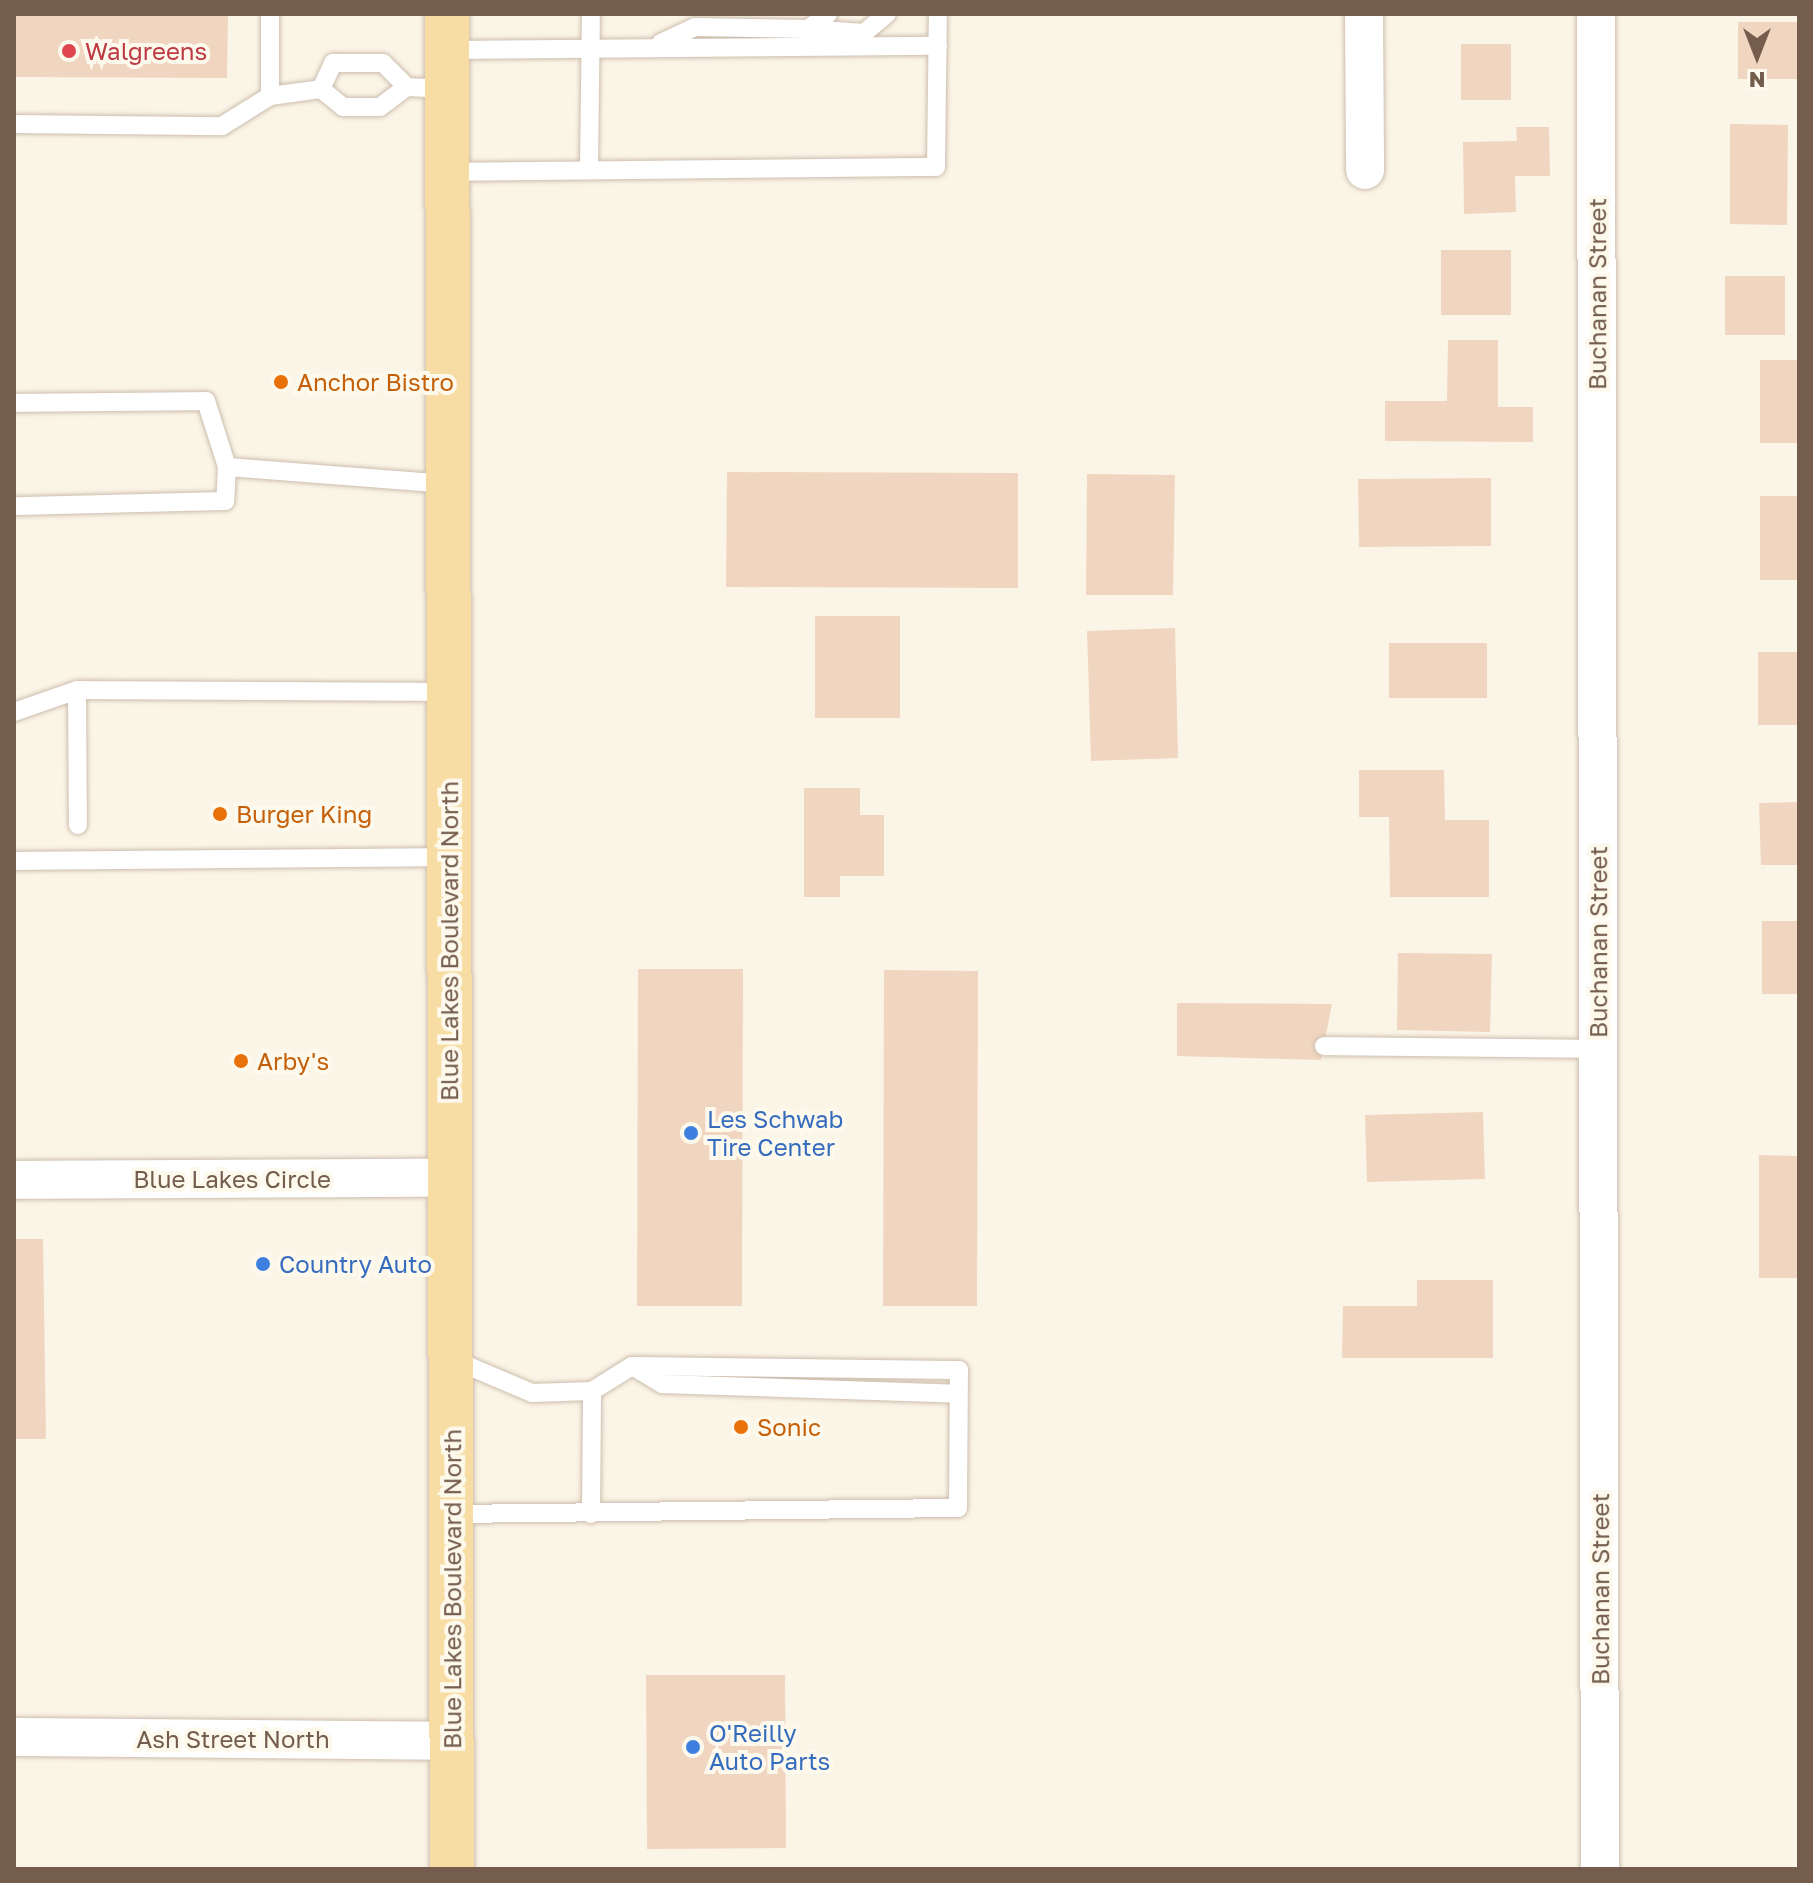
<!DOCTYPE html>
<html>
<head>
<meta charset="utf-8">
<style>
	body { margin:0 }
	#map { position:relative; width:1813px; height:1883px; overflow:hidden; background:#fbf5e7; font-family:"Golos Text",sans-serif }
	div>[style] { position:absolute }
	.building>* { inset:0; background:#f0d6c0 }
	.roads { filter:drop-shadow(0 0 2px #cdbdae) drop-shadow(0 0 2px #cdbdae) }
	.service>* { height:18px; margin:-9px; padding:0 9px; transform-origin:9px; border-radius:9px; background:#fff }
	.minor>* { height:38px; margin:-19px; padding:0 19px; transform-origin:19px; border-radius:19px; background:#fff }
	.primary>* { height:44px; margin:-22px; padding:0 22px; transform-origin:22px; border-radius:22px; background:#f7dda3 }
	.dots>* { width:22px; height:22px; translate:-50% -50%; box-sizing:border-box; border:4px solid #fef9ed; border-radius:50% }
	span { translate:-50% -50%; white-space:nowrap; text-align:center; line-height:1.15; -webkit-text-stroke:8px #fef9ed; paint-order:stroke }
	.health-label { font-size:24px; color:#be3a42 }
	.left { translate:0 -50%; text-align:left }
	.street-label { font-size:24px; color:#745d4c }
	.food-label { font-size:24px; color:#c56008 }
	.shop-label { font-size:24px; color:#366cbe }
	.frame { position:absolute; inset:0; border:16px solid #745d4c; pointer-events:none }
	.north { position:absolute; left:1717px; top:16px; width:80px; height:80px; -webkit-text-stroke:6px #fef9ed; paint-order:stroke; rotate:180deg; font-size:22px; font-weight:700; line-height:32px; text-align:center; color:#745d4c }
	.north::after { content:''; display:block; margin:auto; width:28px; height:36px; background:#745d4c; clip-path:polygon(50% 0,100% 100%,50% 72%,0 100%) }
</style>
</head>
<body>
<div id="map">
	<div class="building">
		<i style="clip-path:polygon(14px 14px,228px 14px,227px 78px,14px 77px)"></i>
		<i style="clip-path:polygon(1738px 22px,1799px 22px,1799px 79px,1738px 79px)"></i>
		<i style="clip-path:polygon(1461px 44px,1511px 44px,1511px 100px,1461px 100px)"></i>
		<i style="clip-path:polygon(1730px 124px,1788px 125px,1787px 225px,1730px 224px)"></i>
		<i style="clip-path:polygon(1516px 127px,1549px 127px,1550px 176px,1515px 176px,1516px 212px,1464px 214px,1463px 142px,1517px 141px)"></i>
		<i style="clip-path:polygon(1441px 250px,1511px 250px,1511px 315px,1441px 315px)"></i>
		<i style="clip-path:polygon(1725px 276px,1785px 276px,1785px 335px,1725px 335px)"></i>
		<i style="clip-path:polygon(1448px 340px,1498px 340px,1498px 407px,1533px 407px,1533px 442px,1385px 441px,1385px 401px,1447px 401px)"></i>
		<i style="clip-path:polygon(1760px 360px,1799px 360px,1799px 443px,1760px 443px)"></i>
		<i style="clip-path:polygon(727px 472px,1018px 473px,1018px 588px,726px 587px)"></i>
		<i style="clip-path:polygon(1087px 474px,1175px 475px,1173px 595px,1086px 595px)"></i>
		<i style="clip-path:polygon(1491px 478px,1491px 546px,1359px 547px,1358px 479px)"></i>
		<i style="clip-path:polygon(1760px 496px,1799px 496px,1799px 580px,1760px 580px)"></i>
		<i style="clip-path:polygon(815px 616px,900px 616px,900px 718px,815px 718px)"></i>
		<i style="clip-path:polygon(1175px 628px,1178px 758px,1091px 761px,1087px 631px)"></i>
		<i style="clip-path:polygon(1389px 643px,1487px 643px,1487px 698px,1389px 698px)"></i>
		<i style="clip-path:polygon(1758px 652px,1799px 652px,1799px 725px,1758px 725px)"></i>
		<i style="clip-path:polygon(1359px 770px,1444px 770px,1445px 820px,1489px 820px,1489px 897px,1390px 897px,1389px 817px,1359px 817px)"></i>
		<i style="clip-path:polygon(804px 788px,860px 788px,860px 815px,884px 815px,884px 876px,840px 876px,840px 897px,804px 897px)"></i>
		<i style="clip-path:polygon(1799px 802px,1799px 865px,1761px 865px,1759px 803px)"></i>
		<i style="clip-path:polygon(1762px 921px,1799px 921px,1799px 994px,1762px 994px)"></i>
		<i style="clip-path:polygon(1398px 953px,1492px 954px,1490px 1032px,1397px 1030px)"></i>
		<i style="clip-path:polygon(638px 969px,743px 969px,742px 1306px,637px 1306px)"></i>
		<i style="clip-path:polygon(884px 970px,978px 971px,977px 1306px,883px 1306px)"></i>
		<i style="clip-path:polygon(1177px 1003px,1332px 1004px,1321px 1060px,1177px 1056px)"></i>
		<i style="clip-path:polygon(1483px 1112px,1485px 1179px,1367px 1182px,1365px 1115px)"></i>
		<i style="clip-path:polygon(1759px 1155px,1799px 1156px,1799px 1278px,1759px 1278px)"></i>
		<i style="clip-path:polygon(14px 1239px,43px 1239px,46px 1439px,14px 1439px)"></i>
		<i style="clip-path:polygon(1417px 1280px,1493px 1280px,1493px 1358px,1342px 1358px,1343px 1306px,1417px 1306px)"></i>
		<i style="clip-path:polygon(646px 1675px,785px 1675px,786px 1848px,647px 1849px)"></i>
	</div>
	<div class="roads">
		<div class="service">
			<i style="left:270px;top:14px;width:82px;rotate:90deg"></i>
			<i style="left:808px;top:29px;width:56px;rotate:4.1deg"></i>
			<i style="left:864px;top:33px;width:30px;rotate:-40deg"></i>
			<i style="left:661px;top:43px;width:38px;rotate:-25deg"></i>
			<i style="left:695px;top:27px;width:113px;rotate:1deg"></i>
			<i style="left:808px;top:29px;width:25px;rotate:-37deg"></i>
			<i style="left:447px;top:50px;width:491px;rotate:-0.5deg"></i>
			<i style="left:321px;top:89px;width:29px;rotate:-65deg"></i>
			<i style="left:333px;top:63px;width:50px"></i>
			<i style="left:383px;top:63px;width:34px;rotate:45deg"></i>
			<i style="left:14px;top:124px;width:208px;rotate:0.6deg"></i>
			<i style="left:222px;top:126px;width:57px;rotate:-32deg"></i>
			<i style="left:270px;top:96px;width:51px;rotate:-7.8deg"></i>
			<i style="left:321px;top:89px;width:28px;rotate:39deg"></i>
			<i style="left:343px;top:107px;width:37px"></i>
			<i style="left:380px;top:107px;width:34px;rotate:-37deg"></i>
			<i style="left:407px;top:87px;width:41px;rotate:2.8deg"></i>
			<i style="left:589px;top:169px;width:155px;rotate:-89.3deg"></i>
			<i style="left:448px;top:172px;width:488px;rotate:-0.6deg"></i>
			<i style="left:936px;top:167px;width:153px;rotate:-89.3deg"></i>
			<i style="left:14px;top:403px;width:192px;rotate:-0.6deg"></i>
			<i style="left:206px;top:401px;width:69px;rotate:72.3deg"></i>
			<i style="left:227px;top:467px;width:34px;rotate:93deg"></i>
			<i style="left:225px;top:501px;width:211px;rotate:178.6deg"></i>
			<i style="left:227px;top:467px;width:222px;rotate:4.4deg"></i>
			<i style="left:77px;top:690px;width:135px;rotate:89.6deg"></i>
			<i style="left:14px;top:712px;width:67px;rotate:-19.2deg"></i>
			<i style="left:77px;top:690px;width:371px;rotate:0.3deg"></i>
			<i style="left:14px;top:861px;width:437px;rotate:-0.5deg"></i>
			<i style="left:1324px;top:1046px;width:274px;rotate:0.6deg"></i>
			<i style="left:634px;top:1367px;width:33px;rotate:31deg"></i>
			<i style="left:662px;top:1384px;width:296px;rotate:1.9deg"></i>
			<i style="left:451px;top:1514px;width:507px;rotate:-0.68deg"></i>
			<i style="left:958px;top:1508px;width:138px;rotate:-89.6deg"></i>
			<i style="left:959px;top:1370px;width:327px;rotate:-179.3deg"></i>
			<i style="left:632px;top:1366px;width:47px;rotate:148deg"></i>
			<i style="left:592px;top:1391px;width:60px;rotate:178.1deg"></i>
			<i style="left:532px;top:1393px;width:87px;rotate:-157deg"></i>
			<i style="left:591px;top:1514px;width:123px;rotate:-89.5deg"></i>
		</div>
		<div class="minor">
			<i style="left:1364px;top:14px;width:156px;rotate:89.6deg"></i>
			<i style="left:1596px;top:14px;width:1855px;rotate:89.88deg"></i>
			<i style="left:14px;top:1180px;width:436px;rotate:-0.3deg"></i>
			<i style="left:14px;top:1737px;width:438px;rotate:0.5deg"></i>
		</div>
		<div class="primary">
			<i style="left:447px;top:14px;width:1855px;rotate:89.85deg"></i>
		</div>
	</div>
	<div class="dots">
		<i style="left:69px;top:51px;background:#e0444e"></i>
		<i style="left:281px;top:382px;background:#e8710a"></i>
		<i style="left:220px;top:814px;background:#e8710a"></i>
		<i style="left:241px;top:1061px;background:#e8710a"></i>
		<i style="left:691px;top:1133px;background:#3f7fe0"></i>
		<i style="left:263px;top:1264px;background:#3f7fe0"></i>
		<i style="left:741px;top:1427px;background:#e8710a"></i>
		<i style="left:693px;top:1747px;background:#3f7fe0"></i>
	</div>
	<div class="health-label">
		<span class="left" style="left:85px;top:51px">Walgreens</span>
	</div>
	<div class="street-label">
		<span style="left:1597px;top:294px;rotate:-90deg">Buchanan Street</span>
		<span style="left:449px;top:941px;rotate:-90deg">Blue Lakes Boulevard North</span>
		<span style="left:1598px;top:942px;rotate:-90deg">Buchanan Street</span>
		<span style="left:232px;top:1179px">Blue Lakes Circle</span>
		<span style="left:452px;top:1589px;rotate:-90deg">Blue Lakes Boulevard North</span>
		<span style="left:1600px;top:1589px;rotate:-90deg">Buchanan Street</span>
		<span style="left:233px;top:1739px">Ash Street North</span>
	</div>
	<div class="food-label">
		<span class="left" style="left:297px;top:382px">Anchor Bistro</span>
		<span class="left" style="left:236px;top:814px">Burger King</span>
		<span class="left" style="left:257px;top:1061px">Arby's</span>
		<span class="left" style="left:757px;top:1427px">Sonic</span>
	</div>
	<div class="shop-label">
		<span class="left" style="left:707px;top:1133px">Les Schwab<br>Tire Center</span>
		<span class="left" style="left:279px;top:1264px">Country Auto</span>
		<span class="left" style="left:709px;top:1747px">O'Reilly<br>Auto Parts</span>
	</div>
	<div class="frame"></div>
	<div class="north">N</div>
</div>
</body>
</html>
